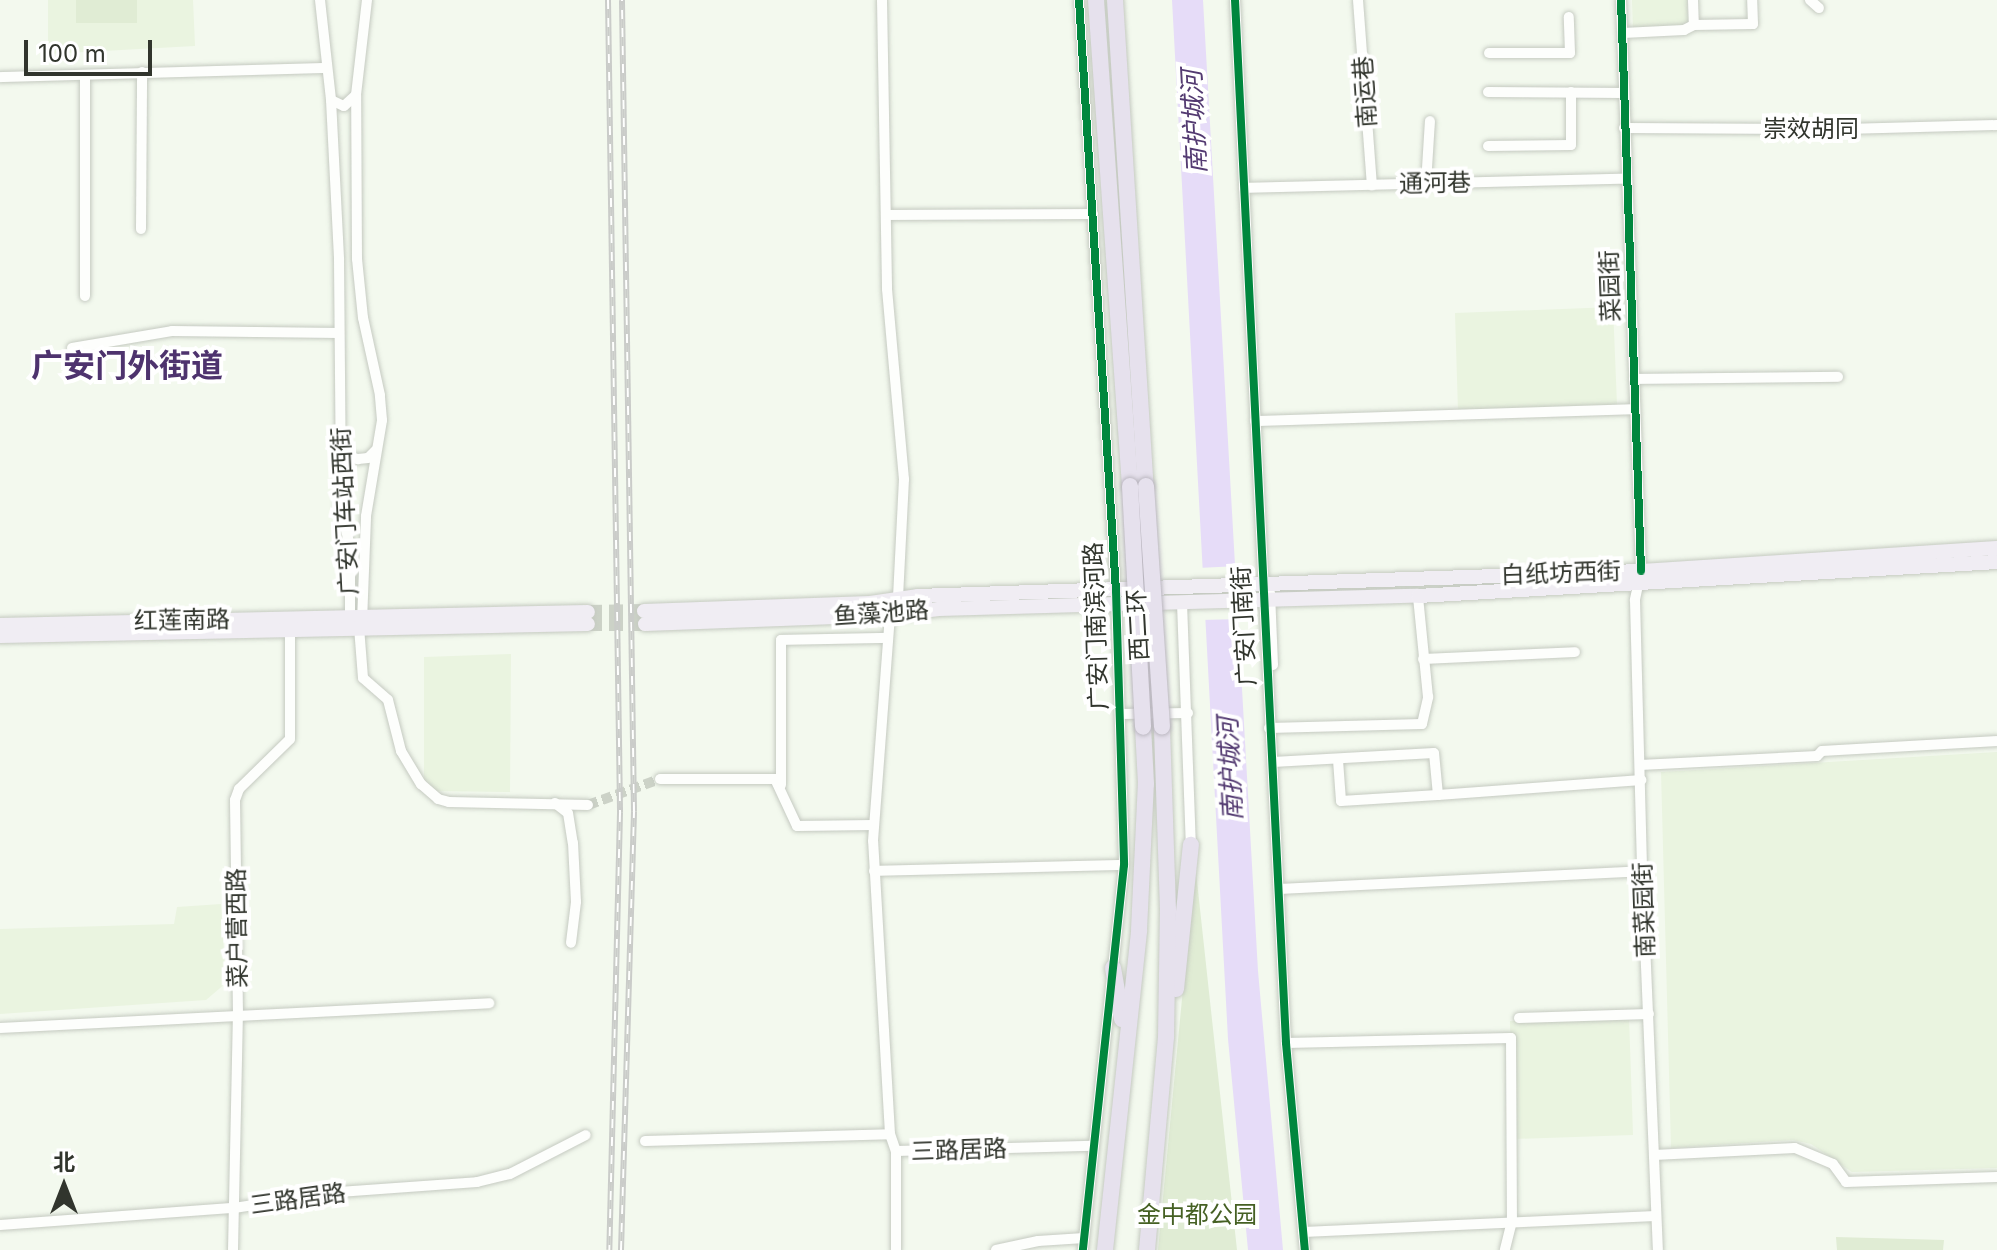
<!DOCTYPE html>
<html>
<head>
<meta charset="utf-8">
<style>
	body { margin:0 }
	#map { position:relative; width:1997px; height:1250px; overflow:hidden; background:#f3f9ee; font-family:Inter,"Noto Sans SC",sans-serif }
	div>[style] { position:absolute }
	.built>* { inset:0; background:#eaf4e0 }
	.green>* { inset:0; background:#e0ecd4 }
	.water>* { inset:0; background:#e6dcf8 }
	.pier>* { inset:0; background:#f3f9ee }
	.minor-tunnel>* { height:10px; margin-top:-5px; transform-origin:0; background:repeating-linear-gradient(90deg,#ccd2c7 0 10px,transparent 0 15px) }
	.major-tunnel>* { height:14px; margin-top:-7px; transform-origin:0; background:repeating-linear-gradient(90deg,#ccd2c7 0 14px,transparent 0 21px) }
	.roads { filter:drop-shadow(0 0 2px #c5cac1) drop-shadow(0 0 2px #c5cac1) }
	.minor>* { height:10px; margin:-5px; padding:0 5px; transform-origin:5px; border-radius:5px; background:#fdfefc }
	.major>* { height:14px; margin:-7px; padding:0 7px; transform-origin:7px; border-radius:7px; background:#f0edf3 }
	.highway>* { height:16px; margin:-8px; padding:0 8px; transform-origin:8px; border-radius:8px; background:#e6e1ed }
	.rail>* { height:6px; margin-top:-3px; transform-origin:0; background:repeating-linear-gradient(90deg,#fff 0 9px,#caccc9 0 18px); box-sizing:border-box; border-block:2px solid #caccc9 }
	.bridges { filter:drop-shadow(0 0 2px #bab6bf) drop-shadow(0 0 2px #bab6bf) }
	.highway-bridge>* { height:16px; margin:-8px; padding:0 8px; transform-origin:8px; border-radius:8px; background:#e6e1ed }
	.cycleway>* { height:8px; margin:-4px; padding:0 4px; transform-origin:4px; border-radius:4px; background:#00873e }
	span { translate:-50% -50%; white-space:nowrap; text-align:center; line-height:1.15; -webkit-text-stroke:8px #fff; paint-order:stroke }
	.street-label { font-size:24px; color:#31352d }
	.park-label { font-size:24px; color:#456023 }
	.water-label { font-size:26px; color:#533a71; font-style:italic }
	.district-label { font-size:32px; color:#4e336e; font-weight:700 }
	.north { position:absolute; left:24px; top:1146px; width:80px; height:80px; -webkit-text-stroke:6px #fff; paint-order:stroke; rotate:0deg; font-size:22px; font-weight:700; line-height:32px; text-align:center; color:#31352d }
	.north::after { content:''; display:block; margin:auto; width:28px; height:36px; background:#31352d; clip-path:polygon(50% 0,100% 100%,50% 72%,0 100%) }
	.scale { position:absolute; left:24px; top:40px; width:128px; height:36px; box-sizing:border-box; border:4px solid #31352d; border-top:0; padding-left:10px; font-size:24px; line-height:28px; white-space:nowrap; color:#31352d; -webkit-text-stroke:6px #fff; paint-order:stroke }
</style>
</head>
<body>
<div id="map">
	<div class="built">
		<i style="clip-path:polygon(48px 0,193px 0,195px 46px,48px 54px)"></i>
		<i style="clip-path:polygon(1632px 0,1687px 0,1688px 27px,1633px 29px)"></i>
		<i style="clip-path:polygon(1613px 307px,1617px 405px,1458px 411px,1455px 313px)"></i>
		<i style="clip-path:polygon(511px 654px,510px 792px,433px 791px,424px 778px,424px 657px)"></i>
		<i style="clip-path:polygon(1997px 752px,1997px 1168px,1852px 1172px,1811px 1144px,1793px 1140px,1671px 1148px,1661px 772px)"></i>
		<i style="clip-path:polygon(221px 904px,226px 983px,206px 1000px,0 1014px,0 929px,174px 924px,177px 907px)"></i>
		<i style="clip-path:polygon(1629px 1017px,1633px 1135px,1513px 1139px,1510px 1021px)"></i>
	</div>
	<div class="green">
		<i style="clip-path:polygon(76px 0,137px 0,137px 23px,76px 23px)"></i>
		<i style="clip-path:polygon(1195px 863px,1237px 1250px,1158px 1250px)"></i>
		<i style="clip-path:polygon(1836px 1237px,1944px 1240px,1943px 1250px,1837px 1250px)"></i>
	</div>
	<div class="water">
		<i style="clip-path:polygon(1172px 0,1203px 0,1258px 971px,1283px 1250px,1248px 1250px,1228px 1039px)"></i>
	</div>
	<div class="pier">
		<i style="clip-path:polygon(1239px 566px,1242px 619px,1200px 620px,1198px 568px)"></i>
	</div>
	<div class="minor-tunnel">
		<i style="left:588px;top:805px;width:77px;rotate:-19.9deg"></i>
	</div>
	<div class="major-tunnel">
		<i style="left:588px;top:612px;width:56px;rotate:-1deg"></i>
		<i style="left:588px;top:624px;width:57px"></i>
	</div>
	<div class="roads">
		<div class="minor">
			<i style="left:320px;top:0;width:101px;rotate:83.7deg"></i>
			<i style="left:331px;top:100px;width:160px;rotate:87.1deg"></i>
			<i style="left:339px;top:260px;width:250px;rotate:89.5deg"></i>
			<i style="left:341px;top:510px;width:36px;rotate:76deg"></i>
			<i style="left:350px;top:545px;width:71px;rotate:90deg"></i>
			<i style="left:350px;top:616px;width:8px;rotate:50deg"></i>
			<i style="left:882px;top:0;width:289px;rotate:89deg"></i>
			<i style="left:887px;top:289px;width:191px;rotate:84.9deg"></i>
			<i style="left:904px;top:479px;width:119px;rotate:92.9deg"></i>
			<i style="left:1079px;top:0;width:592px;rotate:86.42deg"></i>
			<i style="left:1116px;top:591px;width:274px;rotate:88.3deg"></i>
			<i style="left:1124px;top:865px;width:387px;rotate:96.1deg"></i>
			<i style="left:1235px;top:0;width:1044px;rotate:87.2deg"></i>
			<i style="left:1286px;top:1043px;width:208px;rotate:84.8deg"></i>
			<i style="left:1358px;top:0;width:186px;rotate:85.7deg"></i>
			<i style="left:1621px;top:0;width:571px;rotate:87.99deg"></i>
			<i style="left:1641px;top:571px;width:30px;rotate:102deg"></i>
			<i style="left:1635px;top:600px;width:271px;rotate:88.5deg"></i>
			<i style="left:1642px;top:871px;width:379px;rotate:87.6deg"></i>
			<i style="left:1693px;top:0;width:25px;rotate:88deg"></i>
			<i style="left:1694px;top:25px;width:59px;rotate:-1deg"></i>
			<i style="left:1753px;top:24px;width:24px;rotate:-92deg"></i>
			<i style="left:1810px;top:0;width:12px;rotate:42deg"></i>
			<i style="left:1623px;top:33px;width:61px;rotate:-2.8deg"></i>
			<i style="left:1684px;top:30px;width:11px;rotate:-27deg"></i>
			<i style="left:1489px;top:53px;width:81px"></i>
			<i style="left:1570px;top:53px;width:36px;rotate:-92deg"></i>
			<i style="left:0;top:77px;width:327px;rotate:-1.6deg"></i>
			<i style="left:1488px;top:92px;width:136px;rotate:0.4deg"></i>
			<i style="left:331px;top:100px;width:14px;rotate:25deg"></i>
			<i style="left:344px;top:106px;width:16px;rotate:-43deg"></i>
			<i style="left:1624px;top:128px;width:221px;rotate:0.3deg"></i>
			<i style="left:1845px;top:129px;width:152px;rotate:-1.5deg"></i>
			<i style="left:1488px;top:146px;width:83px;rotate:-0.7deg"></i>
			<i style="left:1571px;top:145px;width:53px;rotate:-90deg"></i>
			<i style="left:1426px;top:184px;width:63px;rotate:-86.4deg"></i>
			<i style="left:1244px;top:188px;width:381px;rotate:-1.4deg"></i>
			<i style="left:886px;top:215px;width:207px;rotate:-0.3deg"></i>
			<i style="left:141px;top:229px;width:157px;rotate:-89.6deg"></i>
			<i style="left:85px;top:296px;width:221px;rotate:-90deg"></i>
			<i style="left:72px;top:348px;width:101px;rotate:-9.6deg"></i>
			<i style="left:172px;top:331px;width:167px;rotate:0.7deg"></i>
			<i style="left:1634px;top:379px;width:204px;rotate:-0.6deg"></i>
			<i style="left:1255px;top:421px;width:380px;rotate:-1.8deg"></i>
			<i style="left:339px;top:453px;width:20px;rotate:18deg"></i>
			<i style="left:358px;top:459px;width:10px;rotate:-6deg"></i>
			<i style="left:368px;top:458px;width:11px;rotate:-45deg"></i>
			<i style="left:1270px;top:593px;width:72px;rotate:87.6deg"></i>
			<i style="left:1182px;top:603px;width:242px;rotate:87.9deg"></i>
			<i style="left:362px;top:622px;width:106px;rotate:-87.8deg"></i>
			<i style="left:366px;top:516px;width:97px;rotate:-80.5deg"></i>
			<i style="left:382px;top:420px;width:25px;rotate:-95deg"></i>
			<i style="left:380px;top:395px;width:79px;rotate:-102.4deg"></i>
			<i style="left:363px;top:318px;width:59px;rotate:-95.8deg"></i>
			<i style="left:357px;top:259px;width:164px;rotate:-90.3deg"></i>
			<i style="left:356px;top:95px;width:96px;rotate:-83.4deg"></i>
			<i style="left:359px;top:627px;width:51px;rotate:85.5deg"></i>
			<i style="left:363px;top:678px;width:33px;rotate:41deg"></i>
			<i style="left:388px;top:700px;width:53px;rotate:75.7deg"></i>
			<i style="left:401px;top:751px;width:39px;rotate:59deg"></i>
			<i style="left:421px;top:784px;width:23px;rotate:41deg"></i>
			<i style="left:438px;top:799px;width:11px;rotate:15deg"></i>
			<i style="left:449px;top:802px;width:139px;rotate:1.2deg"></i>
			<i style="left:1423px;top:659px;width:152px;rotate:-2.6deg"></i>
			<i style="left:1120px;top:714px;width:68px;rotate:-0.8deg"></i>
			<i style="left:1269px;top:728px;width:153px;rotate:-1.5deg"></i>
			<i style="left:1422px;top:724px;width:28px;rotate:-77deg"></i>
			<i style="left:1428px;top:697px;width:101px;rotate:-95.7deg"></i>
			<i style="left:1338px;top:760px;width:41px;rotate:85.8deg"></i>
			<i style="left:1341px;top:801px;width:97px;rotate:-3.5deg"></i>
			<i style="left:1273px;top:762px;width:161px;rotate:-3.2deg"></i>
			<i style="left:1434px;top:753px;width:42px;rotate:84.6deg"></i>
			<i style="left:1438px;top:795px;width:204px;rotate:-4.2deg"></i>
			<i style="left:1640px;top:765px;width:177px;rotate:-2.9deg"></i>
			<i style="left:1817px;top:756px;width:7px;rotate:-45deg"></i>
			<i style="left:1822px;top:751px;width:175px;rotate:-3.3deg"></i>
			<i style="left:660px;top:779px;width:115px"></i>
			<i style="left:775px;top:779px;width:52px;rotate:64.9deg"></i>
			<i style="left:797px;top:826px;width:76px;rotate:-0.8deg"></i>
			<i style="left:781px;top:785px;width:145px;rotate:-90deg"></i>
			<i style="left:781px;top:640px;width:107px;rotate:-1.1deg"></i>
			<i style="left:555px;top:803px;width:16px;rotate:38deg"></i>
			<i style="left:568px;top:813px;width:30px;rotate:81deg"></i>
			<i style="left:573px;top:843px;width:59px;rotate:87.1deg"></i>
			<i style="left:576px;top:902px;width:41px;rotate:97deg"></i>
			<i style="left:874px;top:871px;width:250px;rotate:-1.4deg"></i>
			<i style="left:1279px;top:889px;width:363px;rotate:-2.8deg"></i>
			<i style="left:1519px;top:1018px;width:130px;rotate:-1.8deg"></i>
			<i style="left:0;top:1028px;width:490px;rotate:-2.9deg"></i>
			<i style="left:1286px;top:1043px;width:225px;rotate:-1.3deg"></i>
			<i style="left:1511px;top:1038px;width:183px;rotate:89.7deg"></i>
			<i style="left:1512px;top:1221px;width:30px;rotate:104deg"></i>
			<i style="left:890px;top:1134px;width:293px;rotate:-93.3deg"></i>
			<i style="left:873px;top:841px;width:227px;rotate:-85.7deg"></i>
			<i style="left:645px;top:1141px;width:245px;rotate:-1.6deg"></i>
			<i style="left:890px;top:1134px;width:18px;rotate:71deg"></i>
			<i style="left:896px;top:1151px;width:197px;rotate:-1.5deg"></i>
			<i style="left:1654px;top:1155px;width:141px;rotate:-2.8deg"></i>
			<i style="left:1795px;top:1148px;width:41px;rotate:22.8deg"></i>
			<i style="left:1833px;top:1164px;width:22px;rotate:54deg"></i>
			<i style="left:1846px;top:1182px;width:151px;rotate:-1.9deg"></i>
			<i style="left:0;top:1225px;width:235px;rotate:-4.2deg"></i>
			<i style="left:234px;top:1208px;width:106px;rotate:-8.7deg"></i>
			<i style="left:339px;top:1192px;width:138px;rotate:-4.1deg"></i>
			<i style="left:477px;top:1182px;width:34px;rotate:-14deg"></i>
			<i style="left:510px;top:1174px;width:85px;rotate:-27.2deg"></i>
			<i style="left:1303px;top:1232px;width:353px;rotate:-2.6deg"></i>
			<i style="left:233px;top:1250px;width:235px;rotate:-88.8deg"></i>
			<i style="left:238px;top:1015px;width:215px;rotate:-90.8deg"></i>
			<i style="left:235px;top:800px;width:12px;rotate:-70deg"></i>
			<i style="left:239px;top:789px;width:71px;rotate:-44.4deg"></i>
			<i style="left:290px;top:739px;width:110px;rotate:-90deg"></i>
			<i style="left:896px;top:1250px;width:99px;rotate:-90deg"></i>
			<i style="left:996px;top:1250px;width:43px;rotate:-12.1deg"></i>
			<i style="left:1038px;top:1241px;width:46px;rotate:-3.7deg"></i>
		</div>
		<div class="major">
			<i style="left:644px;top:611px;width:226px;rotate:-2deg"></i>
			<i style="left:870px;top:603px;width:49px;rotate:-8.3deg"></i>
			<i style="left:918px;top:596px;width:723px;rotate:-1.98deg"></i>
			<i style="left:1641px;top:571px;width:357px;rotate:-3.7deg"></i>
			<i style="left:645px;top:624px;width:245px;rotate:-2.1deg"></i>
			<i style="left:890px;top:615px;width:49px;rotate:-7deg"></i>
			<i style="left:939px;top:609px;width:479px;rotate:-1.6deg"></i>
			<i style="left:1418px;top:596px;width:580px;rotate:-3.36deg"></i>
			<i style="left:0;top:625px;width:588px;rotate:-1.27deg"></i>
			<i style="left:0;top:636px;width:588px;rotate:-1.17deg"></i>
		</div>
		<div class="highway">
			<i style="left:1096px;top:0;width:487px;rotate:86deg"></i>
			<i style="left:1115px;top:0;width:487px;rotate:86.4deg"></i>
			<i style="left:1113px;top:968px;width:52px;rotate:80deg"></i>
			<i style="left:1176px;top:989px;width:145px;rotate:-84.1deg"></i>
			<i style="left:1105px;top:1250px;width:322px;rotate:-83.9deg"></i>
			<i style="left:1139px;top:930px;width:146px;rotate:-87.3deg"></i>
			<i style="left:1146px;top:784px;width:57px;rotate:-93deg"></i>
			<i style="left:1147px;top:1250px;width:214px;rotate:-84.9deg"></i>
			<i style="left:1166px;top:1037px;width:127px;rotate:-89.1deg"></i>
			<i style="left:1168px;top:910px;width:184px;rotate:-91.9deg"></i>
		</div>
	</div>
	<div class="rail">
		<i style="left:608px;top:0;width:813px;rotate:89.15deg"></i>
		<i style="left:620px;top:813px;width:437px;rotate:91.4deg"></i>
		<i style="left:621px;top:1250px;width:439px;rotate:-88.3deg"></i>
		<i style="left:634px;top:811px;width:811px;rotate:-90.85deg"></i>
	</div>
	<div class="bridges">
		<div class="highway-bridge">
			<i style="left:1130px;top:486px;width:241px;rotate:86.9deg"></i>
			<i style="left:1146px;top:486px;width:241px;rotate:86.2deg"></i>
		</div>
	</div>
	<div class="cycleway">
		<i style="left:1079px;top:0;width:592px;rotate:86.42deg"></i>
		<i style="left:1116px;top:591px;width:274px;rotate:88.3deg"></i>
		<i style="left:1124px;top:865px;width:387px;rotate:96.1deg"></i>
		<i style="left:1235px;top:0;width:1044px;rotate:87.2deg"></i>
		<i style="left:1286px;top:1043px;width:208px;rotate:84.8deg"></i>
		<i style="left:1621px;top:0;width:571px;rotate:87.99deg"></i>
	</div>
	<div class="street-label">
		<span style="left:1365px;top:92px;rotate:-94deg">南运巷</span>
		<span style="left:1811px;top:129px">崇效胡同</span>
		<span style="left:1435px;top:183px;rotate:-1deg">通河巷</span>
		<span style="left:1610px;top:286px;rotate:-92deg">菜园街</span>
		<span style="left:345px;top:511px;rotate:-93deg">广安门车站西街</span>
		<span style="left:1561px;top:573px;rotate:-2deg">白纸坊西街</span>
		<span style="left:881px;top:613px;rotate:-4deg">鱼藻池路</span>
		<span style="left:182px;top:620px;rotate:-1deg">红莲南路</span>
		<span style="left:1138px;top:625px;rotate:-93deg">西二环</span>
		<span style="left:1096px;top:626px;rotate:-92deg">广安门南滨河路</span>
		<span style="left:1244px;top:626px;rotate:-93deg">广安门南街</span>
		<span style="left:1644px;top:910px;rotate:-92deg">南菜园街</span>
		<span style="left:237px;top:928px;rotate:-91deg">菜户营西路</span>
		<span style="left:959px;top:1150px;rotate:-2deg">三路居路</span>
		<span style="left:298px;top:1199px;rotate:-8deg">三路居路</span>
	</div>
	<div class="park-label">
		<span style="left:1197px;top:1215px">金中都公园</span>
	</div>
	<div class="water-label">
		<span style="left:1194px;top:122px;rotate:-93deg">南护城河</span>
		<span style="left:1230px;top:769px;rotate:-93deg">南护城河</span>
	</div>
	<div class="district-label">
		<span style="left:127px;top:366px">广安门外街道</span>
	</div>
	<div class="north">北</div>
	<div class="scale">100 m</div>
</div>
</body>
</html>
